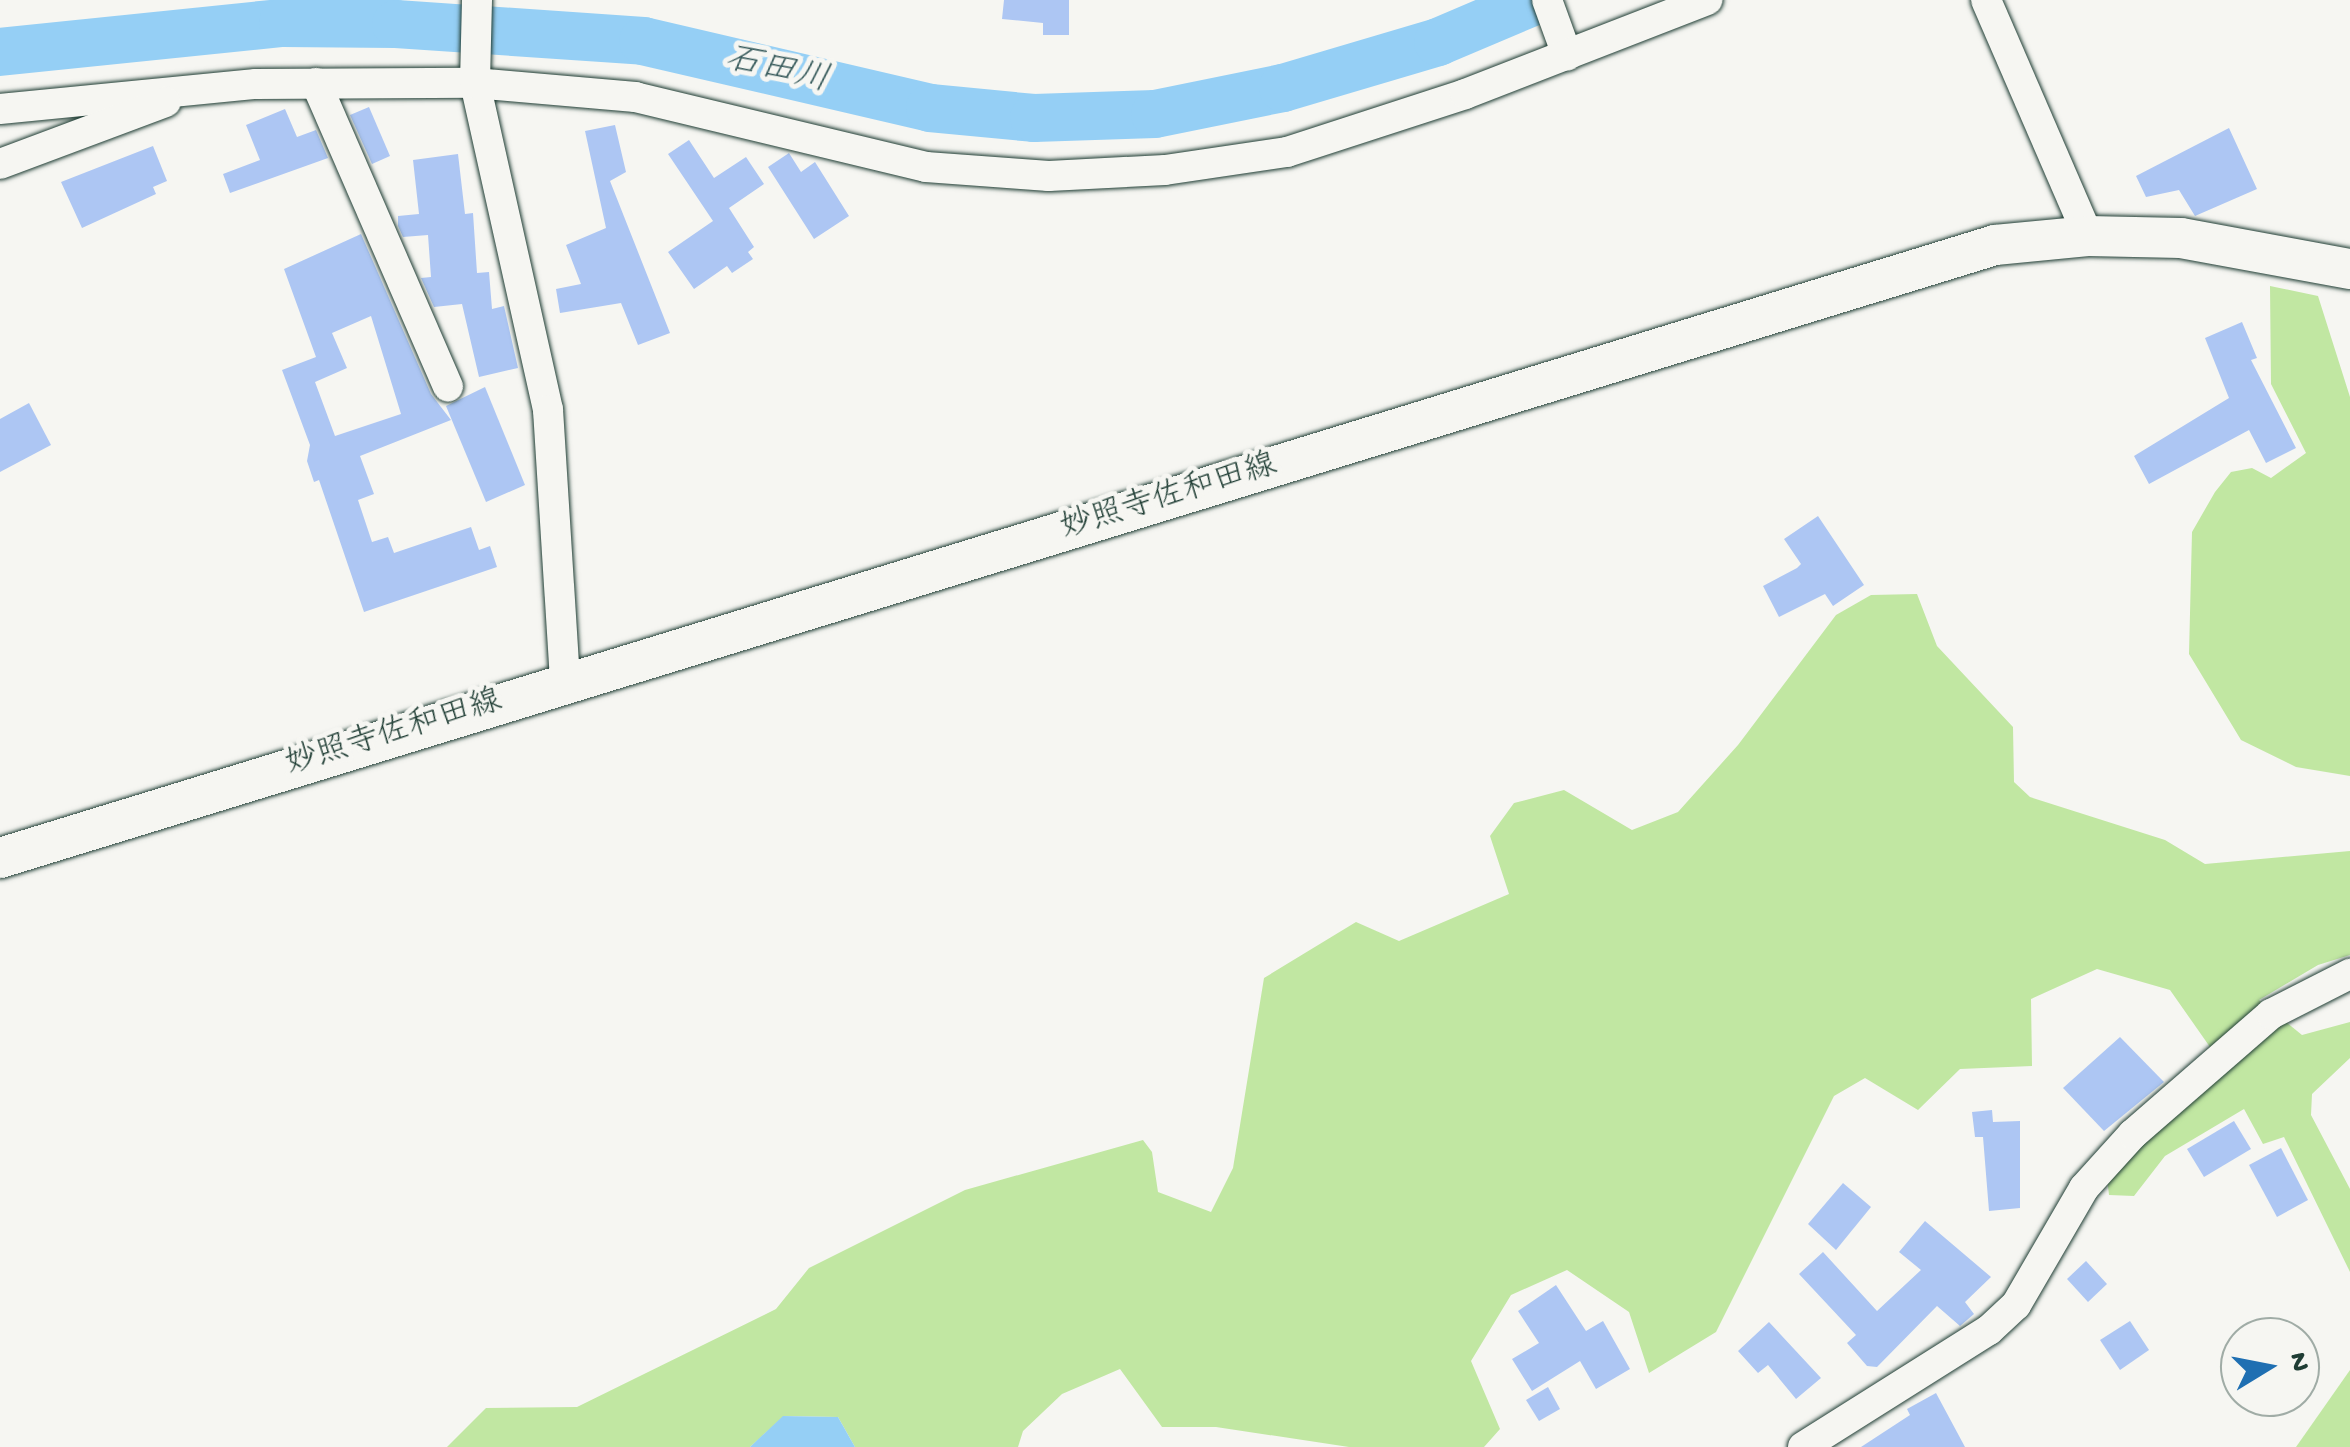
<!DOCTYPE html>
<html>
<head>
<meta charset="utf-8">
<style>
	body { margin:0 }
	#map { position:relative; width:2350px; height:1447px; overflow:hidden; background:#f6f6f2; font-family:"Gochi Hand","Klee One",sans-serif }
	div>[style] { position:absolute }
	.green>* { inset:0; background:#c1e7a2 }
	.water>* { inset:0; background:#95cff5 }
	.river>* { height:48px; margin:-24px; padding:0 24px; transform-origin:24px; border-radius:24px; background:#95cff5 }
	.building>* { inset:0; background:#adc6f3 }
	.roads { filter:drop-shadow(0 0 2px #1f3d34) drop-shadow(0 0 2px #1f3d34) }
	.minor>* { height:30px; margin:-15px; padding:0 15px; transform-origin:15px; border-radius:15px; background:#f6f6f2 }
	.major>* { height:40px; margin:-20px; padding:0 20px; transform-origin:20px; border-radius:20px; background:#f6f6f2 }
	span { translate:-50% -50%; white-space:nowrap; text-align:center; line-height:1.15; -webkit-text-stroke:10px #f6f6f2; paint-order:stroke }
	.street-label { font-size:32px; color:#1f3d34 }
	.water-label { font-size:35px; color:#375a5b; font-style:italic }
	.north { position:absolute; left:2220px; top:1317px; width:100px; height:100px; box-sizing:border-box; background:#f6f6f2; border:2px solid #a0aca6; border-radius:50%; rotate:80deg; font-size:28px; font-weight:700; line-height:40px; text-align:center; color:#1f3d34 }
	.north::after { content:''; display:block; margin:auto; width:35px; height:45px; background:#1f6fb2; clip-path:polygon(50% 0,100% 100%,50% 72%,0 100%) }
</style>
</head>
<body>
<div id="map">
	<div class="green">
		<i style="clip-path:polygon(2270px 286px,2318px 296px,2350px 397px,2350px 776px,2296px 767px,2241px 740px,2189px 654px,2192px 532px,2215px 492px,2231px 472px,2252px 468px,2271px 478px,2306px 453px,2271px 384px)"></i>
		<i style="clip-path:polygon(1917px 594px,1937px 646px,2013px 727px,2014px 782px,2030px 797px,2165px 840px,2205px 864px,2350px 851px,2350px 955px,2318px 965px,2259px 1000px,2302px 1035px,2350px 1022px,2350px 1058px,2312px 1094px,2311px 1115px,2350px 1189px,2350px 1272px,2284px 1137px,2263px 1144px,2244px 1109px,2165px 1156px,2134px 1196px,2109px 1195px,2107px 1178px,2224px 1067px,2170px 990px,2097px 969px,2031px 999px,2032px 1066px,1960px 1069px,1918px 1110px,1865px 1078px,1834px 1096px,1716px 1332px,1649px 1373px,1629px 1312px,1567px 1270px,1511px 1295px,1471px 1361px,1500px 1429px,1484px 1447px,1349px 1447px,1216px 1427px,1162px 1427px,1120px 1369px,1062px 1394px,1023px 1431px,1018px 1447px,855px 1447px,838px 1417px,784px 1416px,750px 1447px,447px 1447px,486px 1408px,577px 1407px,776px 1309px,809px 1268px,965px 1190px,1143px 1140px,1152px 1152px,1158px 1192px,1211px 1212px,1233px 1168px,1264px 978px,1356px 922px,1399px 941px,1509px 894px,1490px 836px,1514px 803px,1564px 790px,1632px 830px,1678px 812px,1738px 745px,1836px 615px,1871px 595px)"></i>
		<i style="clip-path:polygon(2350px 1370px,2350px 1447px,2296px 1447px)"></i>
	</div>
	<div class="water">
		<i style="clip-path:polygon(783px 1416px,838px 1417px,855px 1447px,750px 1447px)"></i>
	</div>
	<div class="river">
		<i style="left:0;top:52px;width:284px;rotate:-5.9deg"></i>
		<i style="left:283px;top:23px;width:113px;rotate:0.5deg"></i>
		<i style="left:396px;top:24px;width:248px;rotate:3.9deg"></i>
		<i style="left:643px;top:41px;width:295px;rotate:13.1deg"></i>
		<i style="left:930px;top:108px;width:104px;rotate:5.5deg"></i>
		<i style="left:1034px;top:118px;width:121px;rotate:-1.9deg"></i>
		<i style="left:1155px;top:114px;width:131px;rotate:-11.5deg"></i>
		<i style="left:1283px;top:88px;width:162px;rotate:-16.5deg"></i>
		<i style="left:1438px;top:42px;width:108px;rotate:-23deg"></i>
	</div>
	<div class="building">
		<i style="clip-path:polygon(1004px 0,1069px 0,1069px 35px,1043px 35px,1043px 23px,1002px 19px)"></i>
		<i style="clip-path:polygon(369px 107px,390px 156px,372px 164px,350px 115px)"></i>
		<i style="clip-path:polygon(285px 109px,297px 137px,316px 130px,328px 158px,230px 193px,223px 174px,260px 160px,246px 125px)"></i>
		<i style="clip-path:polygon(615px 125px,626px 172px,610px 181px,670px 333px,638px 345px,621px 303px,560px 313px,556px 289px,581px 284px,566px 245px,606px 228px,585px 131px)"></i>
		<i style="clip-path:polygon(2229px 128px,2257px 189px,2195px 216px,2179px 190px,2146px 197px,2136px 176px)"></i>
		<i style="clip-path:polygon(689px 140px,714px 178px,746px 157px,764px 184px,729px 208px,754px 247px,748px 252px,753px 259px,732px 273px,727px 266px,694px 289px,668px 252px,713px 221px,668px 154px)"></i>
		<i style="clip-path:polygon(153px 146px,167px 181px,153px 187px,156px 194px,82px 228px,61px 182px)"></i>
		<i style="clip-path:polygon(789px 153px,801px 172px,815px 162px,849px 216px,814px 239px,768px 167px)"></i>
		<i style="clip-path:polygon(458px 154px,465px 214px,473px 213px,477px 273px,489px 272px,492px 309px,504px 306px,518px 368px,479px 377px,462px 304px,434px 307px,421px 278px,431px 277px,428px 235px,403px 237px,398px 226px,398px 216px,419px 214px,413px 160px)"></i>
		<i style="clip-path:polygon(evenodd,361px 234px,431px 394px,451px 420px,360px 456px,374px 494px,358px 500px,372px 542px,388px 537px,394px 553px,471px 527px,479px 550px,490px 546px,497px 567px,364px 612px,319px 480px,314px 482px,307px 461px,310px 445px,282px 370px,316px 357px,284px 269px,361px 234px,371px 316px,401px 414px,335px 436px,315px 382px,347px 368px,332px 333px,371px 316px)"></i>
		<i style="clip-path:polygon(2242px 322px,2257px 358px,2251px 360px,2296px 448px,2266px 463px,2249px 430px,2149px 484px,2134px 456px,2229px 398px,2205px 338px)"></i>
		<i style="clip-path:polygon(485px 387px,525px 485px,486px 502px,446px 406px)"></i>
		<i style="clip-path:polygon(29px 403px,51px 445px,0 472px,0 419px)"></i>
		<i style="clip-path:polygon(1818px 516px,1864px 585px,1833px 606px,1825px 594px,1779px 617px,1763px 586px,1797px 568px,1801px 564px,1784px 539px)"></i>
		<i style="clip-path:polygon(2120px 1037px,2164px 1082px,2104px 1131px,2063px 1088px)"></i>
		<i style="clip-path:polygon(1992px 1110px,1993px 1122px,2020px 1121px,2020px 1208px,1989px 1211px,1983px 1137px,1975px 1137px,1972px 1112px)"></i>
		<i style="clip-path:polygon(2234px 1121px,2251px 1149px,2204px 1177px,2187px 1149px)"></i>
		<i style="clip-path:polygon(2281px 1148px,2308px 1200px,2277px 1217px,2249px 1165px)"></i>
		<i style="clip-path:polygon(1843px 1183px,1871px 1207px,1836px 1250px,1808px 1224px)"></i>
		<i style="clip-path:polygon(1925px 1221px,1991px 1277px,1965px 1302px,1974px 1314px,1960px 1326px,1937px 1306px,1877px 1367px,1867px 1366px,1847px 1343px,1856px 1335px,1799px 1274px,1823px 1252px,1877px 1311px,1921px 1270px,1899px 1252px)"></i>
		<i style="clip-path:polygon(2086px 1261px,2107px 1284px,2088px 1302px,2067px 1279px)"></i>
		<i style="clip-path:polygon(1556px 1285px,1586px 1331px,1603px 1321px,1630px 1369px,1596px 1389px,1580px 1361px,1532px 1391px,1512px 1359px,1539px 1343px,1518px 1311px)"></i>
		<i style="clip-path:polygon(2130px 1321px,2149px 1350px,2120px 1370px,2100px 1340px)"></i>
		<i style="clip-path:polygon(1769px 1322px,1821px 1378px,1796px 1399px,1768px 1365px,1758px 1373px,1738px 1351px)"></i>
		<i style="clip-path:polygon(1548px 1387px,1560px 1409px,1539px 1421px,1526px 1400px)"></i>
		<i style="clip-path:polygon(1936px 1393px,1965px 1447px,1861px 1447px,1910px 1415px,1907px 1409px)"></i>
	</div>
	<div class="roads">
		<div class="minor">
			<i style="left:477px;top:0;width:83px;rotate:91.4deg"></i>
			<i style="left:475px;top:83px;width:335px;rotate:77.4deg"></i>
			<i style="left:548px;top:410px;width:271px;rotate:86.4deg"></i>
			<i style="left:1547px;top:0;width:59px;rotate:70deg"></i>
			<i style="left:1986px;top:0;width:257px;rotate:66.6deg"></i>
			<i style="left:316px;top:83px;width:331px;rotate:66.5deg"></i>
			<i style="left:0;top:109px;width:257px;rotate:-5.6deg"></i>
			<i style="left:256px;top:84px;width:219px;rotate:-0.3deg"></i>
			<i style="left:475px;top:83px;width:161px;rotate:5deg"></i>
			<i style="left:635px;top:97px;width:299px;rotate:13.5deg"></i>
			<i style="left:926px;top:167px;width:123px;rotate:4.2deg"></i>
			<i style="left:1049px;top:176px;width:116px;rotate:-3deg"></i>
			<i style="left:1165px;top:170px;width:123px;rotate:-8.4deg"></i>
			<i style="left:1287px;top:152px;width:187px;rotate:-18deg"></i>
			<i style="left:1465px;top:94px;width:260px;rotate:-21.2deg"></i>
			<i style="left:0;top:164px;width:177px;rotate:-20.5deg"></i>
			<i style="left:1803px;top:1447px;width:220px;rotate:-32.2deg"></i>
			<i style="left:1989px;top:1330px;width:37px;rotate:-43deg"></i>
			<i style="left:2016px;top:1305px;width:135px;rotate:-59.8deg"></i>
			<i style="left:2084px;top:1188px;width:73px;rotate:-47.8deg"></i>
			<i style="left:2133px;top:1134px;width:183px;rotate:-41deg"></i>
			<i style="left:2271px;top:1014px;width:89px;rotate:-26.9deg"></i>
		</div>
		<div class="major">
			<i style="left:0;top:858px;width:2087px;rotate:-17.08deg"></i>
			<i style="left:1995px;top:245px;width:93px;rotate:-5.5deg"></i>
			<i style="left:2088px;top:236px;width:93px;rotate:1.2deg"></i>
			<i style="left:2181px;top:238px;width:172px;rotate:10.4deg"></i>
		</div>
	</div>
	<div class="street-label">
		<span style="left:1169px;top:498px;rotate:-17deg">妙照寺佐和田線</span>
		<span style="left:394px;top:734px;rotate:-17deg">妙照寺佐和田線</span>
	</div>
	<div class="water-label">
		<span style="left:777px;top:72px;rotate:13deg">石田川</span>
	</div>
	<div class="north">N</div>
</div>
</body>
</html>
